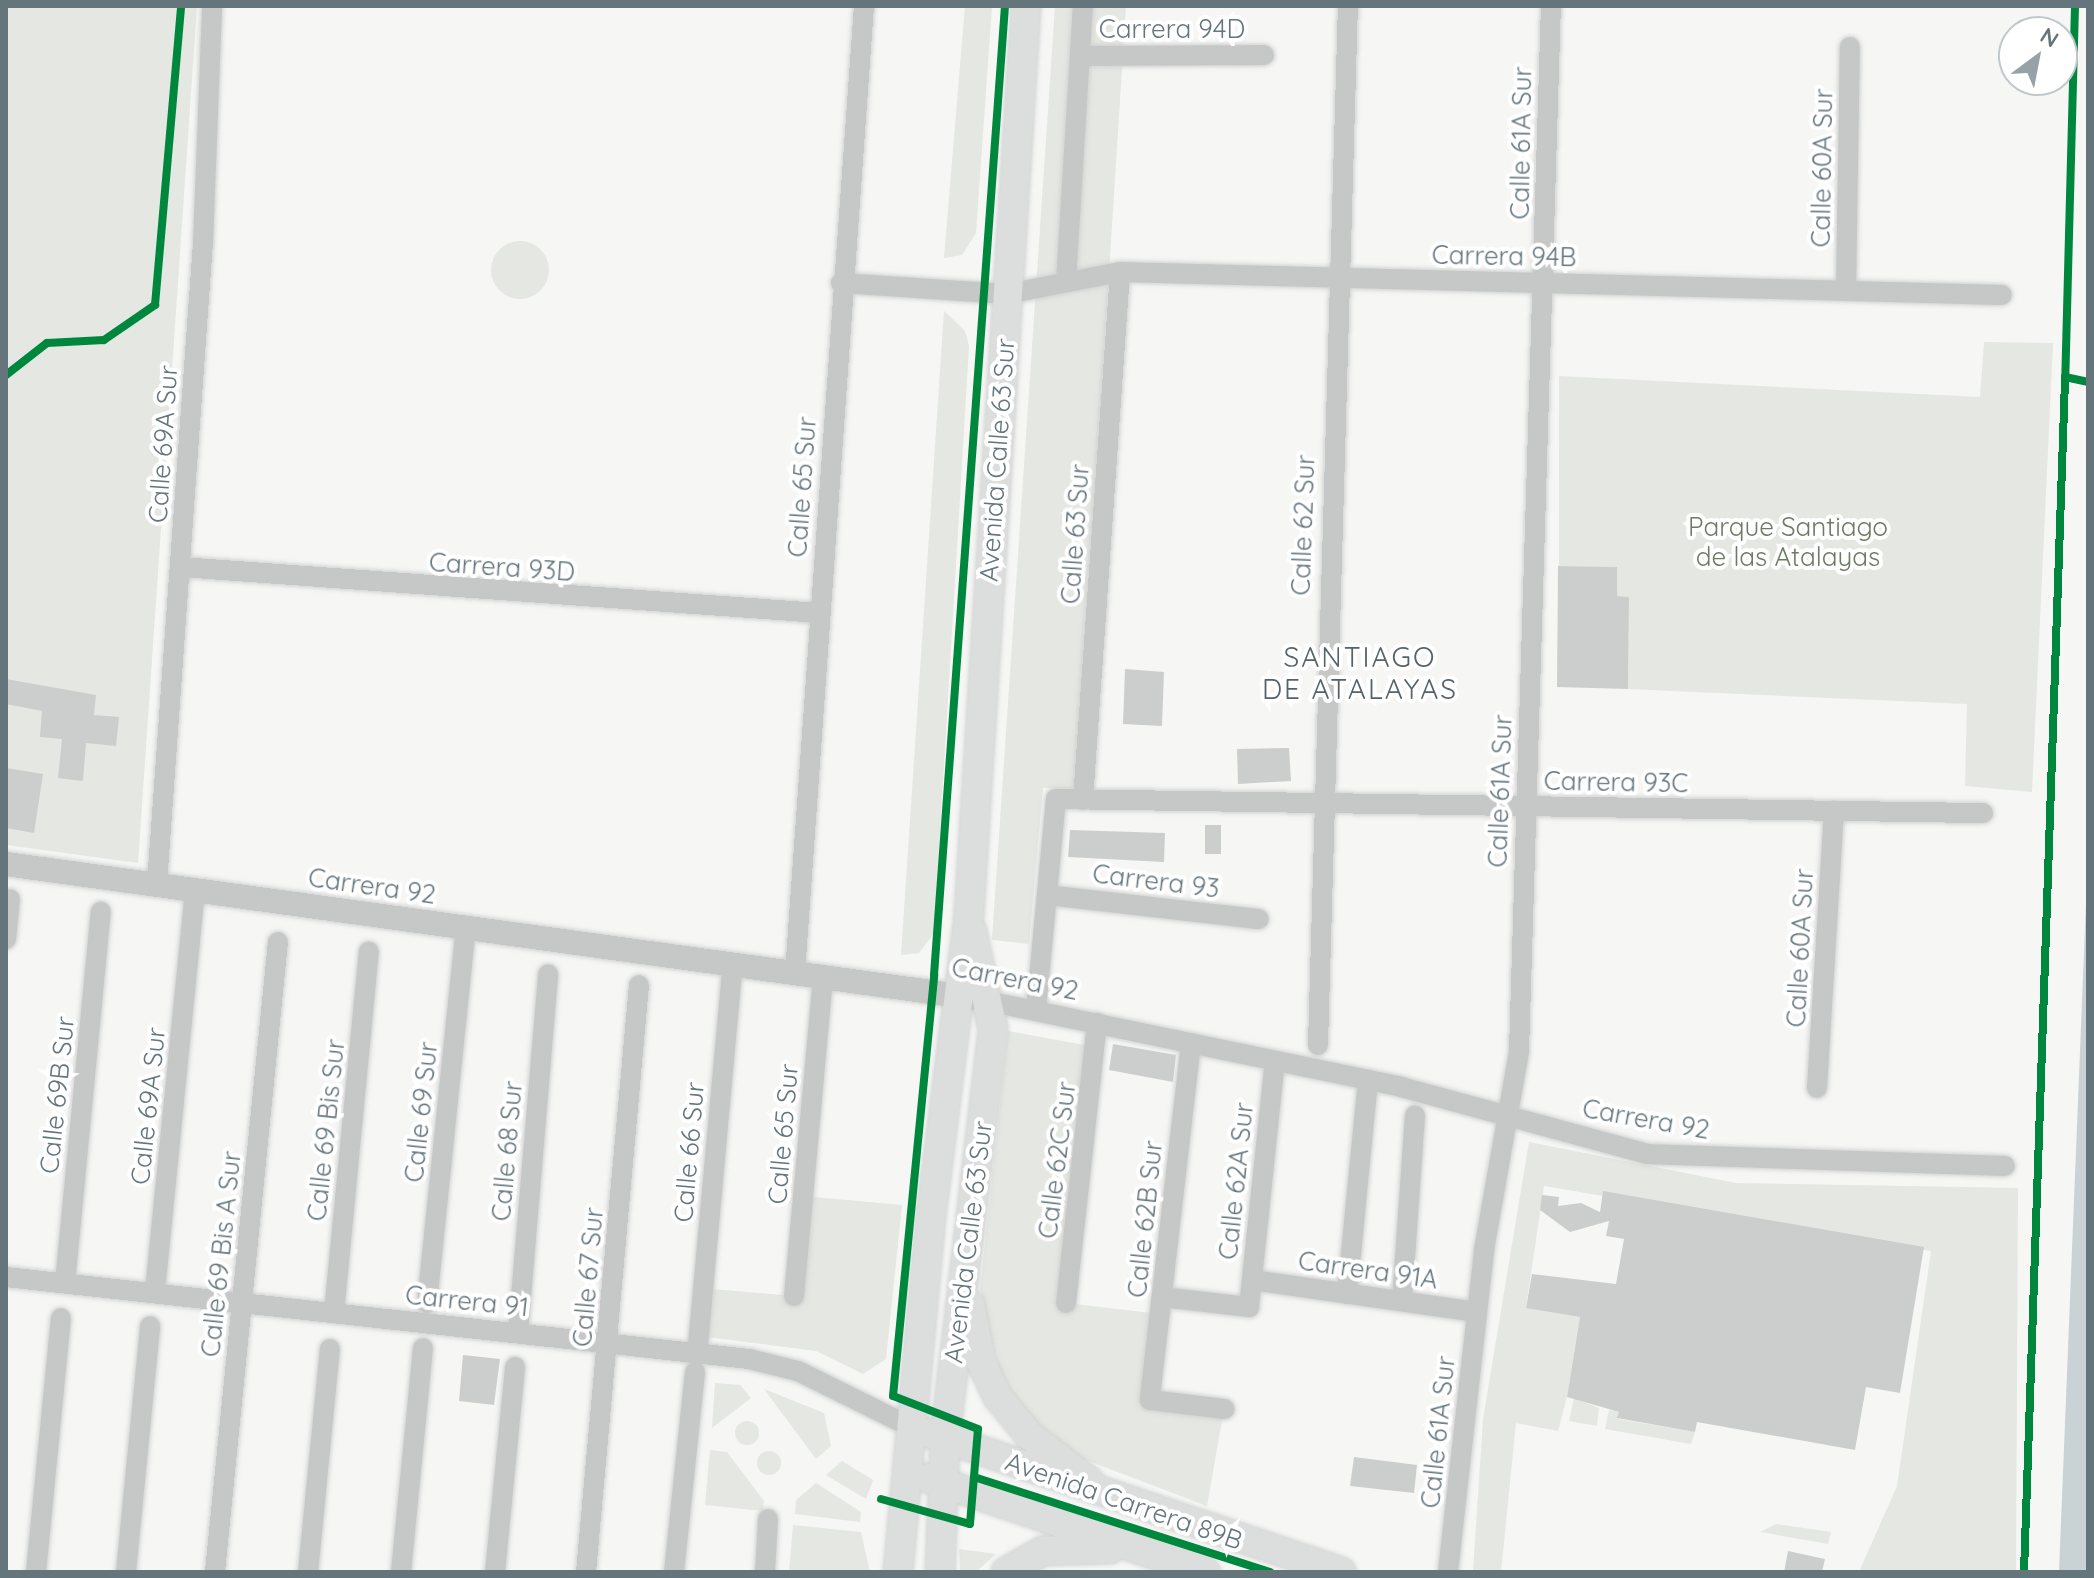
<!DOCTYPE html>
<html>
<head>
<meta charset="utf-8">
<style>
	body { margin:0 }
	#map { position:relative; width:2094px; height:1578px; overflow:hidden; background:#f6f6f5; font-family:Quicksand,sans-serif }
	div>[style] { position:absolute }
	.green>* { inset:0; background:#e5e7e2 }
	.round { border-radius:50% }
	.water>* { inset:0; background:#c9d2d4 }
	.building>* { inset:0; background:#cccece }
	.roads { filter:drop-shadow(0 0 2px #d1d3d3) drop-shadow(0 0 2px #d1d3d3) }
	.minor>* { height:20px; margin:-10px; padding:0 10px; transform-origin:10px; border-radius:10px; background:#c6c8c8 }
	.tertiary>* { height:24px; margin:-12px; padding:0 12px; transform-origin:12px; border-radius:12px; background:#c6c8c8 }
	.secondary>* { height:28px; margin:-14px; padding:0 14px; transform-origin:14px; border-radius:14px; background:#dcdddd }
	.cycleway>* { height:8px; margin:-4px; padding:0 4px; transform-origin:4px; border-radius:4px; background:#00873e }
	span { translate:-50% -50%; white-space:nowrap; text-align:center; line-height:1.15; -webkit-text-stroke:8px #fff; paint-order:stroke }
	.street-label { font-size:26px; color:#64757c }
	.park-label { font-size:26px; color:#6d7a66 }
	.neighbourhood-label { font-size:28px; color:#556268; letter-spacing:2px }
	.frame { position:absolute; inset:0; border:8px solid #64757c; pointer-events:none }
	.north { position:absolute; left:1998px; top:16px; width:80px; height:80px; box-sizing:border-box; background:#fff; border:2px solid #c1c8cb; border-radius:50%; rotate:32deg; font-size:22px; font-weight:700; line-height:32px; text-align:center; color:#64757c }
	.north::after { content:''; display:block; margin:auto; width:28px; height:36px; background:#97a2a6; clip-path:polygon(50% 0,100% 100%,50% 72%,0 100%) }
</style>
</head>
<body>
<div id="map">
	<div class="green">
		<i style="clip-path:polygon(6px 6px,197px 6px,138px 863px,6px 845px)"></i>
		<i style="clip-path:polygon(965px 6px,992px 6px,976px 233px,962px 255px,944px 258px)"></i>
		<i style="clip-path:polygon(1055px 6px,1126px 6px,1076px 789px,1043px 788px,1029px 944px,992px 940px)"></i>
		<i class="round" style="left:491px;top:241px;width:58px;height:58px"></i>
		<i style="clip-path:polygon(944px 311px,965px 331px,969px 346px,934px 933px,919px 953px,901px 955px)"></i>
		<i style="clip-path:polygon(1984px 342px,2053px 343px,2032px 792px,1965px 786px,1967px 704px,1628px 689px,1629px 597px,1617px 596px,1617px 567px,1559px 566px,1559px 376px,1980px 397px)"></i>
		<i style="clip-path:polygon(1008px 1031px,1096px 1047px,1066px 1303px,1160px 1314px,1150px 1400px,1224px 1409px,1207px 1506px,1078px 1457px,1039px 1432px,1002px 1384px,980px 1289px)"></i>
		<i style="clip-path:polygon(1529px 1142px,1736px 1183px,2018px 1188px,2016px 1572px,1859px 1572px,1897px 1486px,1931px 1251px,1544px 1186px,1526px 1307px,1580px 1317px,1567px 1397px,1558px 1431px,1516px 1423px,1501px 1572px,1473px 1572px,1483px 1419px)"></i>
		<i style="clip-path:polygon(803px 1196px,902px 1205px,886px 1359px,863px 1374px,816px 1351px,707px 1337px,712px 1289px,794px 1296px)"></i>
		<i style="clip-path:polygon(715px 1383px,740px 1385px,751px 1398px,712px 1428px)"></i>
		<i style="clip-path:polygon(764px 1389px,824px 1413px,831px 1446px,816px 1459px)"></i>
		<i style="clip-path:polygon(1574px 1398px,1599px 1408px,1597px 1426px,1569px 1421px)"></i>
		<i style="clip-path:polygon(1609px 1410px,1619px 1412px,1618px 1419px,1695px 1432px,1691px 1444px,1605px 1429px)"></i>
		<i class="round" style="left:735px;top:1421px;width:24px;height:24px"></i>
		<i style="clip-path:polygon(710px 1450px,727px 1452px,764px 1501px,763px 1511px,705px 1505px)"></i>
		<i class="round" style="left:757px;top:1451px;width:24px;height:24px"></i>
		<i style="clip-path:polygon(842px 1461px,873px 1480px,866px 1499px,826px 1475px)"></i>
		<i style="clip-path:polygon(816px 1483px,861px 1512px,860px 1522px,795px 1514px,796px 1500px)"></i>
		<i style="clip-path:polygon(1776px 1524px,1831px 1532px,1828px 1544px,1760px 1532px)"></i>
		<i style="clip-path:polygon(793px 1525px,861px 1532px,870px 1572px,789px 1572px)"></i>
		<i style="clip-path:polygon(959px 1549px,996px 1554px,976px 1572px,960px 1572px)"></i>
	</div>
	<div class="water">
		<i style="clip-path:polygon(2088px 853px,2088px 1572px,2059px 1572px)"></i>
	</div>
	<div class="building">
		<i style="clip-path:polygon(1558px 566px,1617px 567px,1617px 596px,1629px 597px,1628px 689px,1557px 687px)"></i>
		<i style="clip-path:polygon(1125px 669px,1164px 672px,1162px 726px,1123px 724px)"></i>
		<i style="clip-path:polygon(6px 679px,96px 695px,94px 715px,119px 717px,116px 746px,86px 743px,83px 781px,58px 778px,62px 739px,40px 737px,42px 711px,6px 704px)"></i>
		<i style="clip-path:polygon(1289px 748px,1291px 781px,1238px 784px,1237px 749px)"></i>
		<i style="clip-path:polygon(6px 768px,43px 774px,34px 833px,6px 828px)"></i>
		<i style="clip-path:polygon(1205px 825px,1221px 825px,1221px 854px,1205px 854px)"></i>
		<i style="clip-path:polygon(1070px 830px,1165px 833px,1164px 862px,1068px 857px)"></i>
		<i style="clip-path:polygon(1113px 1044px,1176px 1055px,1173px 1082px,1109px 1070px)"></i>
		<i style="clip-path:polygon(1603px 1191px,1924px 1247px,1900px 1393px,1866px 1387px,1855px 1450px,1697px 1422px,1695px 1432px,1617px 1418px,1619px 1412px,1567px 1397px,1580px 1317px,1526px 1308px,1532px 1274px,1616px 1284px,1624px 1239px,1606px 1236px,1609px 1221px,1570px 1232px,1540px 1210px,1542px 1195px,1559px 1197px,1558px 1206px,1581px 1203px,1600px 1212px)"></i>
		<i style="clip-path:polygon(463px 1355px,500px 1359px,494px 1405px,459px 1401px)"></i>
		<i style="clip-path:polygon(1354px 1457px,1417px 1465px,1414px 1493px,1350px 1486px)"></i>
		<i style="clip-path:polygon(1788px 1551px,1825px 1559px,1822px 1572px,1784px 1572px)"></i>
	</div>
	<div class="roads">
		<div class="minor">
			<i style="left:1080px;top:56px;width:184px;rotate:-0.3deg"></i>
			<i style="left:1066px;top:282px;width:277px;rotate:-86.5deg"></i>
			<i style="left:841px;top:283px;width:166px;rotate:3.8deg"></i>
			<i style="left:1007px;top:294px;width:115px;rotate:-11deg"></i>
			<i style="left:1120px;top:272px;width:882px;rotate:1.49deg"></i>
			<i style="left:1846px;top:291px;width:244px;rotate:-89.1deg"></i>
			<i style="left:181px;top:567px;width:640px;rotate:4.12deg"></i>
			<i style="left:1083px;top:800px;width:529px;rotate:-85.99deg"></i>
			<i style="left:157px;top:884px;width:643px;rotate:-85.9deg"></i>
			<i style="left:203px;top:243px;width:237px;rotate:-87.8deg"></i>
			<i style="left:1047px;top:895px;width:213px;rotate:6.5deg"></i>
			<i style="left:6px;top:939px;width:40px;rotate:-84.3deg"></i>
			<i style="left:795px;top:973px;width:969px;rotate:-85.92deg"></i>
			<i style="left:987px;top:1001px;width:423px;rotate:11.7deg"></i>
			<i style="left:1401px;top:1087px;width:255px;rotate:15.2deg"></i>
			<i style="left:1647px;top:1154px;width:358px;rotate:1.9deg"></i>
			<i style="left:1036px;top:1010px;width:212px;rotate:-84.6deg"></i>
			<i style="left:1056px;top:799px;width:927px;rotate:0.87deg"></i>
			<i style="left:1191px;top:1043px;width:359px;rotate:96.6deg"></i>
			<i style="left:1150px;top:1400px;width:75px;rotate:6.9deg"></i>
			<i style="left:1318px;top:1045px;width:1039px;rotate:-88.35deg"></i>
			<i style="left:1817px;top:1088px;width:278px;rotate:-86.5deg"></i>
			<i style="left:6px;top:1277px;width:748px;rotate:6.3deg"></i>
			<i style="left:749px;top:1359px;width:50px;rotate:13.8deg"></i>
			<i style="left:798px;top:1371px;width:124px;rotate:26.4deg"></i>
			<i style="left:1252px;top:1280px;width:227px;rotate:8.1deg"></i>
			<i style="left:156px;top:1281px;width:393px;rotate:-84.3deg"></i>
			<i style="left:65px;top:1283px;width:373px;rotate:-84.5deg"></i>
			<i style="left:1347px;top:1294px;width:215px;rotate:-84.4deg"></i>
			<i style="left:794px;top:1296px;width:321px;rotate:-84.8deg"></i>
			<i style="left:1162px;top:1297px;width:88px;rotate:6.6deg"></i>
			<i style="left:1249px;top:1307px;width:247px;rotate:-84deg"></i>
			<i style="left:1402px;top:1301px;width:186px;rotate:-86deg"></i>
			<i style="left:427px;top:1303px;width:378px;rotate:-84.1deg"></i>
			<i style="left:1066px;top:1303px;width:282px;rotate:-83.7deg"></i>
			<i style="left:334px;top:1313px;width:363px;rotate:-84.5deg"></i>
			<i style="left:518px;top:1333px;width:360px;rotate:-85.2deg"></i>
			<i style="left:698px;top:1345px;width:383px;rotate:-84.8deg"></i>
			<i style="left:36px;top:1572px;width:255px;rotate:-84.4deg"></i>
			<i style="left:126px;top:1572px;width:247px;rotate:-84.4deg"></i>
			<i style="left:215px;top:1572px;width:633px;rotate:-84.29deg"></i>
			<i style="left:308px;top:1572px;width:224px;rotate:-84.4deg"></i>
			<i style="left:401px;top:1572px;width:225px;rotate:-84.4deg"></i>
			<i style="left:495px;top:1572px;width:206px;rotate:-84.4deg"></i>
			<i style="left:586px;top:1572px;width:589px;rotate:-84.84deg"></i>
			<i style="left:674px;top:1572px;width:201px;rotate:-84deg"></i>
			<i style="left:765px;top:1572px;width:53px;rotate:-86.8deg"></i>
			<i style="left:1448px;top:1572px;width:324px;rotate:-83.6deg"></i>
			<i style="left:1484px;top:1250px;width:202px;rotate:-80deg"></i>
			<i style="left:1519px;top:1051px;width:1045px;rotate:-88.25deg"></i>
		</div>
		<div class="tertiary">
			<i style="left:6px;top:864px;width:977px;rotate:7.88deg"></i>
		</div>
		<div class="secondary">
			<i style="left:970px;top:1304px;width:58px;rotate:79.1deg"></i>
			<i style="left:981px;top:1361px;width:40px;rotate:65deg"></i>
			<i style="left:998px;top:1397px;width:49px;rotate:50.8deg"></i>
			<i style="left:1029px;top:1435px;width:76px;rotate:37.5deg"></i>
			<i style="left:929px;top:1433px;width:435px;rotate:18.6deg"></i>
			<i style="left:928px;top:1478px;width:293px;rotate:18.7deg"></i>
			<i style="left:898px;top:1572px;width:366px;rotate:-84.7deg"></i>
			<i style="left:932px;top:1208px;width:296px;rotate:-82.8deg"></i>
			<i style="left:969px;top:914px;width:910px;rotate:-86.41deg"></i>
			<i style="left:940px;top:1572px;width:133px;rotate:-87.8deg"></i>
			<i style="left:945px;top:1439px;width:413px;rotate:-83.3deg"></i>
			<i style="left:993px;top:1029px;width:100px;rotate:-102.1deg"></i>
			<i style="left:1006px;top:1572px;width:43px;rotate:-29.6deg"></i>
			<i style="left:1043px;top:1551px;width:68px;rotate:-1.7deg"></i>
		</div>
	</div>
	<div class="cycleway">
		<i style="left:2075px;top:6px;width:371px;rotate:91.5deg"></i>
		<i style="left:2065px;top:377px;width:24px;rotate:12deg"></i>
		<i style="left:6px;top:375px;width:52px;rotate:-38deg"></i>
		<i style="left:47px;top:343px;width:57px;rotate:-3deg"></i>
		<i style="left:104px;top:340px;width:62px;rotate:-34.5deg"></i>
		<i style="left:155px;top:305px;width:300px;rotate:-85deg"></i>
		<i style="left:974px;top:1477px;width:311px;rotate:17.8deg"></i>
		<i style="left:881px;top:1499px;width:92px;rotate:15.7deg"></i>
		<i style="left:970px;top:1524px;width:95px;rotate:-85.2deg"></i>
		<i style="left:978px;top:1429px;width:91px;rotate:-158.8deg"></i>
		<i style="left:893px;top:1396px;width:423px;rotate:-84.4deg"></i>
		<i style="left:934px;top:975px;width:972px;rotate:-85.81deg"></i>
		<i style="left:2024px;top:1572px;width:1196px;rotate:-88.03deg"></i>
	</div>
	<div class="street-label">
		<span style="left:1172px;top:29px">Carrera 94D</span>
		<span style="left:1521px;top:143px;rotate:-89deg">Calle 61A Sur</span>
		<span style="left:1822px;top:168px;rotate:-89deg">Calle 60A Sur</span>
		<span style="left:1504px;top:256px;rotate:1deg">Carrera 94B</span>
		<span style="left:163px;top:444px;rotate:-86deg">Calle 69A Sur</span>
		<span style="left:997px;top:460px;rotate:-86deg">Avenida Calle 63 Sur</span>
		<span style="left:802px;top:487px;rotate:-86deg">Calle 65 Sur</span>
		<span style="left:1303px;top:525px;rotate:-88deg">Calle 62 Sur</span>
		<span style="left:1075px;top:534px;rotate:-86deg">Calle 63 Sur</span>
		<span style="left:502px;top:567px;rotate:4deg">Carrera 93D</span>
		<span style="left:1616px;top:782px;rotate:1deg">Carrera 93C</span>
		<span style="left:1500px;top:791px;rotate:-88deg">Calle 61A Sur</span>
		<span style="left:1156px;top:881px;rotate:7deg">Carrera 93</span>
		<span style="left:372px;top:886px;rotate:8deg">Carrera 92</span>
		<span style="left:1800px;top:948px;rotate:-87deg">Calle 60A Sur</span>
		<span style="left:1015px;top:979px;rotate:11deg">Carrera 92</span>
		<span style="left:57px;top:1095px;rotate:-84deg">Calle 69B Sur</span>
		<span style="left:148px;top:1106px;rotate:-84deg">Calle 69A Sur</span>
		<span style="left:421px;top:1112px;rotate:-84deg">Calle 69 Sur</span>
		<span style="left:1646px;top:1119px;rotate:10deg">Carrera 92</span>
		<span style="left:326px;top:1130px;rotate:-84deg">Calle 69 Bis Sur</span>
		<span style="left:783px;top:1134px;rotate:-85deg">Calle 65 Sur</span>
		<span style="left:507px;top:1151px;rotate:-85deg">Calle 68 Sur</span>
		<span style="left:689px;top:1152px;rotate:-85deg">Calle 66 Sur</span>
		<span style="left:1057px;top:1160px;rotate:-83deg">Calle 62C Sur</span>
		<span style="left:1236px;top:1181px;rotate:-84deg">Calle 62A Sur</span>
		<span style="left:1145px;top:1219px;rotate:-84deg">Calle 62B Sur</span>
		<span style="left:968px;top:1242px;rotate:-83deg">Avenida Calle 63 Sur</span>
		<span style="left:221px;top:1254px;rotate:-84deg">Calle 69 Bis A Sur</span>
		<span style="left:1368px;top:1270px;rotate:8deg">Carrera 91A</span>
		<span style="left:588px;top:1277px;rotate:-85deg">Calle 67 Sur</span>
		<span style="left:467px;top:1301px;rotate:6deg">Carrera 91</span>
		<span style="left:1438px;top:1432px;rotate:-84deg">Calle 61A Sur</span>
		<span style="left:1124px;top:1501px;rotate:19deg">Avenida Carrera 89B</span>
	</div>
	<div class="park-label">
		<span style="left:1788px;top:542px">Parque Santiago<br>de las Atalayas</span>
	</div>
	<div class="neighbourhood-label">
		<span style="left:1360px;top:673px">SANTIAGO<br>DE ATALAYAS</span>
	</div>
	<div class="frame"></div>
	<div class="north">N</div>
</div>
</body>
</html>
